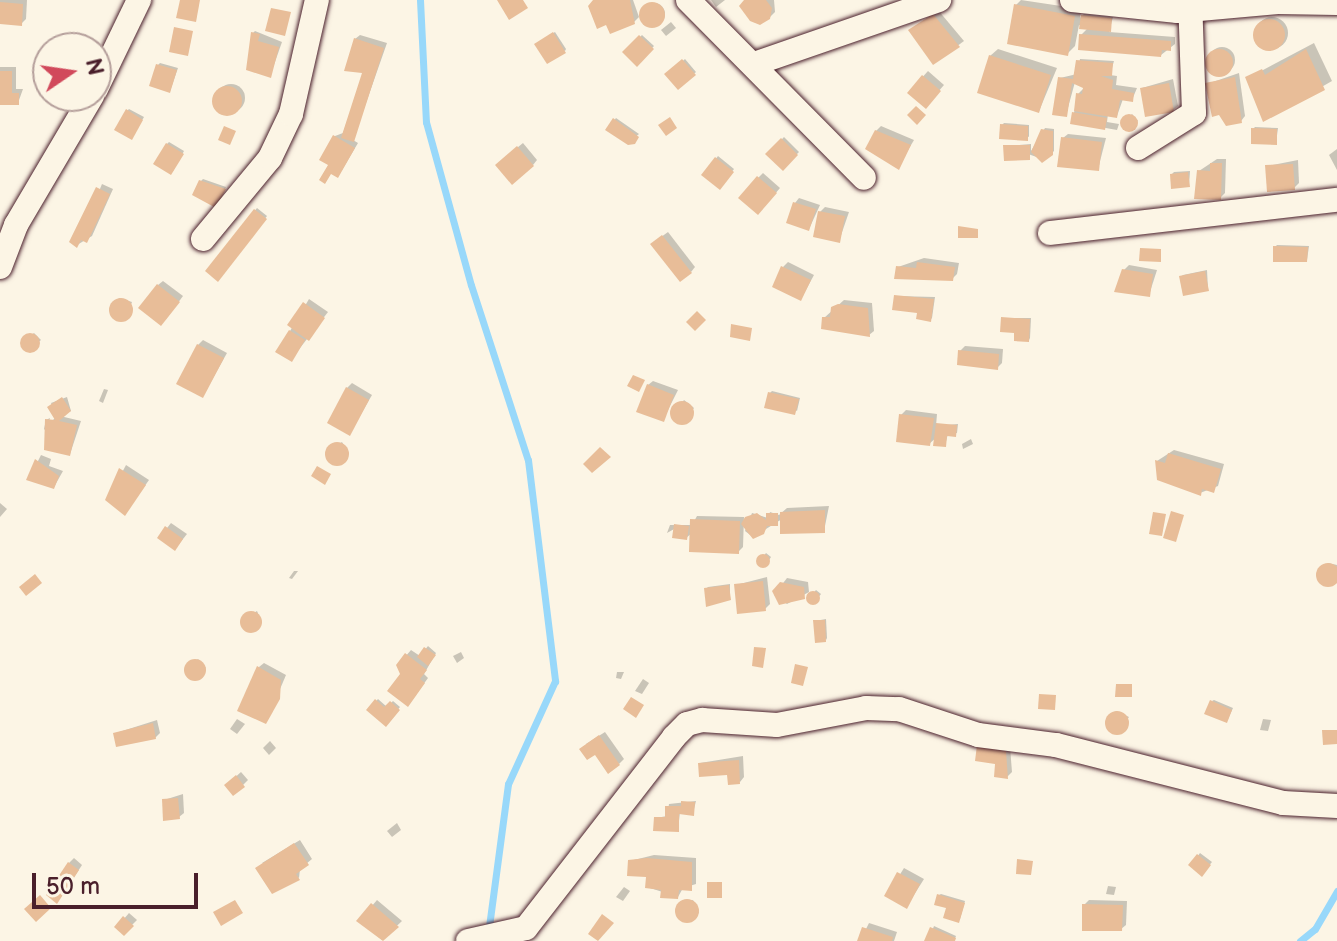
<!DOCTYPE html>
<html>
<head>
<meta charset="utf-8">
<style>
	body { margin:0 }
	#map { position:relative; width:1337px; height:941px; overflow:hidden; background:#fcf5e5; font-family:"Balsamiq Sans",sans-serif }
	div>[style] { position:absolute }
	.shadow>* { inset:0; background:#0003 }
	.round { border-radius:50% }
	.stream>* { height:7px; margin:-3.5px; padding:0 3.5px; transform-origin:3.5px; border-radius:3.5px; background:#98d8fa }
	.building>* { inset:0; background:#e8bd98 }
	.roads { filter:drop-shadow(0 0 2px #4a1f2b) drop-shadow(0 0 2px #4a1f2b) }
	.minor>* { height:24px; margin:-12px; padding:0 12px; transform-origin:12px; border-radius:12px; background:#fcf5e5 }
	span { translate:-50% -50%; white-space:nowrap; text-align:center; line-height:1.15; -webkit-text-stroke:6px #fcf5e5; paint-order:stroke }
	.north { position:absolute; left:32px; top:32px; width:80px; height:80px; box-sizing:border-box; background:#fcf5e5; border:2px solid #b59f9b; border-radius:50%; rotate:77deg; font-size:22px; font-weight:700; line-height:32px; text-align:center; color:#4a1f2b }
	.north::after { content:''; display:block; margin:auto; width:28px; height:36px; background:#d1495b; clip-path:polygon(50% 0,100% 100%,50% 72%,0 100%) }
	.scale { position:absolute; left:32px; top:873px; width:166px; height:36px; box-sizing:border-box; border:4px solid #4a1f2b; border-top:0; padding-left:10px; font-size:24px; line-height:28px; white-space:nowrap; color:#4a1f2b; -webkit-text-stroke:6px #fcf5e5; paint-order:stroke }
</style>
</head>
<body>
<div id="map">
	<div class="shadow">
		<i style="clip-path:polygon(0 0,27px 0,26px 19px,21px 24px,0 22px)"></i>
		<i style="clip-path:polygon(595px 0,633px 0,639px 17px,634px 22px)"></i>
		<i style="clip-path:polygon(711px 0,725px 0,716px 7px)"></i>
		<i style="clip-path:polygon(746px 0,774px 0,775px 12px,769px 18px)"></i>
		<i style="clip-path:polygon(1021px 0,1081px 9px,1080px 18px,1084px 14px,1113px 17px,1109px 32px,1175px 37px,1175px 44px,1161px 55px,1081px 35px,1088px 28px,1079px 25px,1075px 46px,1067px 54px,1016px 5px)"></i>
		<i class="round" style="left:643px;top:3px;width:22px;height:22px"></i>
		<i style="clip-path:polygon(938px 10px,964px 41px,934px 63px,911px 30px)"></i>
		<i class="round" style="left:1256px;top:17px;width:32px;height:32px"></i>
		<i style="clip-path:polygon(671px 22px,676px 28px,666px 36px,661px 30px)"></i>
		<i style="clip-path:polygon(255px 31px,282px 42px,270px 76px,253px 33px)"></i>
		<i style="clip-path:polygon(555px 32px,566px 49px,565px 51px,539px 42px)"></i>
		<i style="clip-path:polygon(360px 35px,387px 43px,353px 140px,358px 143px,342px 170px,330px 164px,335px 136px,343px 133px,364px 72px,355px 39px)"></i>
		<i style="clip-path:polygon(642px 35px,654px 46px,637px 64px,625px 52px)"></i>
		<i style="clip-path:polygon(1314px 43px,1332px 81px,1264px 120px,1248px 78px)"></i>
		<i class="round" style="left:1209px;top:47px;width:26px;height:26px"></i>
		<i style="clip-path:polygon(998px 49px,1057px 68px,1039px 111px,990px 56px)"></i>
		<i style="clip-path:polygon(685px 59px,696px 72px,678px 88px,667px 75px)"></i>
		<i style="clip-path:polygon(1080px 59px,1114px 61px,1110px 75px,1117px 76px,1116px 85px,1137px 88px,1132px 100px,1123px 99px,1117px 116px,1108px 114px,1107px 122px,1119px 124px,1117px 130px,1072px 122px,1078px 94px,1086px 86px,1075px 82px,1066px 115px,1060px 78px,1077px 74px)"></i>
		<i style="clip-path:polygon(160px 63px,178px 68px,170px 91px,158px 65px)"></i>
		<i style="clip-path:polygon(0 67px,16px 67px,16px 89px,23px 89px,18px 103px,0 103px)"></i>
		<i style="clip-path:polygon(928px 71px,944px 85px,930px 101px,909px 92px)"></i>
		<i style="clip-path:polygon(1239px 73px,1245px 116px,1241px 121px,1207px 84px)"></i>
		<i style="clip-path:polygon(1173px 79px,1178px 106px,1173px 110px,1142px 88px)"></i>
		<i class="round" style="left:217px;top:84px;width:28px;height:28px"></i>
		<i style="clip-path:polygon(129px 109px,144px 117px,133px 136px,127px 111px)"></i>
		<i style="clip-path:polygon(1132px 114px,1138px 121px,1130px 129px,1123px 123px)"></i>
		<i style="clip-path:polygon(616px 118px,639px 134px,628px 143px,608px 129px)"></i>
		<i style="clip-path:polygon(1004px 123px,1029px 125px,1029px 137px,1002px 125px)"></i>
		<i style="clip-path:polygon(881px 126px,914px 140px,898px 167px,876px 131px)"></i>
		<i style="clip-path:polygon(1045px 128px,1054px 129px,1054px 151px,1045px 160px,1005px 146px,1031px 144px,1031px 151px)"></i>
		<i style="clip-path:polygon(1278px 128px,1276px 143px,1253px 129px,1255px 127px)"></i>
		<i style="clip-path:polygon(1068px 134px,1106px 138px,1098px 169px,1063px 138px)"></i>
		<i style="clip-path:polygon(784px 137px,799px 152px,783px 168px,768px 154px)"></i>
		<i style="clip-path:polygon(169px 142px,184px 151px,173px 171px,167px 144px)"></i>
		<i style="clip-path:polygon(523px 143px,537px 160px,533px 165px,502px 160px)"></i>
		<i style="clip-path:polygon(1337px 149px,1337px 170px,1329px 155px)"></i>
		<i style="clip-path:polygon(718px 156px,734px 169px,720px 187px,704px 174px)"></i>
		<i style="clip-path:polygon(1217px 159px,1226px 159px,1225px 193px,1220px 198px,1199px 171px)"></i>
		<i style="clip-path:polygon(1298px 160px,1299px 183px,1294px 188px,1267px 166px)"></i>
		<i style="clip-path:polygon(1190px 171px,1189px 186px,1172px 174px,1174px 172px)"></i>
		<i style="clip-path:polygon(763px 173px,780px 188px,763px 208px,758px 178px)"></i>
		<i style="clip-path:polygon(203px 179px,226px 187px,218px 204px,201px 181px)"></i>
		<i style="clip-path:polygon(102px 184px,113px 189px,92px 236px,77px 245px)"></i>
		<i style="clip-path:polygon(799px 198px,820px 205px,809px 229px,795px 203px)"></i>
		<i style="clip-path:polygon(825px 207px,849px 212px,839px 241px,819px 213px)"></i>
		<i style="clip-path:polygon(257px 208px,267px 216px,250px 238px,207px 271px)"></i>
		<i style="clip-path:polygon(668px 232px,695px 267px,691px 272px,657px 240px)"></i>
		<i style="clip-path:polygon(1309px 246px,1307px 260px,1275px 247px,1277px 245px)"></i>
		<i style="clip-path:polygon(924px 258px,959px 263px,957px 274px,952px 279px,898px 267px)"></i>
		<i style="clip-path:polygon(788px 262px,814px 275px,801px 299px,783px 267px)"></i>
		<i style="clip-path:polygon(1129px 265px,1157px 270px,1149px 295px,1124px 270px)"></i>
		<i style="clip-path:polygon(1207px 270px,1208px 289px,1181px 277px,1183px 275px)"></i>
		<i style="clip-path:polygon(163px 281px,183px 296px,166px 319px,158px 285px)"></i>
		<i style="clip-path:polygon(896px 296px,935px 297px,932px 318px,930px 320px)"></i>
		<i style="clip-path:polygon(119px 298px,132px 302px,125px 318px,113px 315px)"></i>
		<i style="clip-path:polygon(309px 299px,328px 312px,293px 357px,290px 331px)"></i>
		<i style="clip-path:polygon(844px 300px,872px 303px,874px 331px,869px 335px,824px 318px)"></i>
		<i style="clip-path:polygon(1003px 318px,1031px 318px,1030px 338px,1029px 340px)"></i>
		<i style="clip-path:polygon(34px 333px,41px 340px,29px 350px,23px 343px)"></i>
		<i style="clip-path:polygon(203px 340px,227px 353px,203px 396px,198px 345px)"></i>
		<i style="clip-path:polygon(965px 346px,1003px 349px,1002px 363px,997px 368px,960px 351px)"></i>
		<i style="clip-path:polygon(653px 381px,678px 390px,663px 420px,648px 385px)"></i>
		<i style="clip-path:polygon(352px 383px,372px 395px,350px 433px,347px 388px)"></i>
		<i style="clip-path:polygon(104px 389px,108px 390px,103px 403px,99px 401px)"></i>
		<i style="clip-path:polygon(772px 391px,800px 398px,797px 411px,770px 393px)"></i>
		<i style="clip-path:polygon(67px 397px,71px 411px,60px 416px,81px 421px,70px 454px,44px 429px,46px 420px,50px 418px,48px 425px,56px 417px,51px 403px)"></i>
		<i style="clip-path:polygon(684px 400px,694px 408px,684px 423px,673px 415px)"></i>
		<i style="clip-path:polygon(906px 410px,937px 414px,936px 426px,958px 424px,957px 433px,948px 434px,945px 445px,937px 437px,929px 444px,901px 415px)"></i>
		<i style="clip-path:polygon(971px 439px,973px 444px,963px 449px,962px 444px)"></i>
		<i style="clip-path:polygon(342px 442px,349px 454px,334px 463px,327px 451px)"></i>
		<i style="clip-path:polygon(1174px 450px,1224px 464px,1218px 486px,1200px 493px,1157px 461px)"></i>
		<i style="clip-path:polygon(41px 455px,51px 459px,49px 466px,63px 471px,54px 487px,29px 479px)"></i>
		<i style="clip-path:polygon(126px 465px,149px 480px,125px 514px,108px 499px)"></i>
		<i style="clip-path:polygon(0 503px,7px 509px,0 517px)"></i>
		<i style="clip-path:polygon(829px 506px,824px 531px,782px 519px,753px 537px,745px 531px,752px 513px,768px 518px,770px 512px,779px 515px,787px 508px)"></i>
		<i style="clip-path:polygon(697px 516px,744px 517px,743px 547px,738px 552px,692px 533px,686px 538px,676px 528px,667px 533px,670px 525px,692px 525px)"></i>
		<i style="clip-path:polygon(171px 523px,187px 534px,179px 544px,167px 528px)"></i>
		<i style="clip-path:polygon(766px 553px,771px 557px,766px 565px,759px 562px)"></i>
		<i style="clip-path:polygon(1328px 563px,1337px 565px,1336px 584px,1322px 581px,1321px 570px)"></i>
		<i style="clip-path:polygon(294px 571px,298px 571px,292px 579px,289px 578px)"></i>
		<i style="clip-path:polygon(767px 577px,770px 604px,765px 609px,736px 585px)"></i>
		<i style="clip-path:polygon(787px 578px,808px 582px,809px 592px,787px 604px,774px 595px)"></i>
		<i style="clip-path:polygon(730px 584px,730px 598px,706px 589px,708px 587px)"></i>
		<i style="clip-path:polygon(816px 590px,821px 594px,814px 603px,809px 598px)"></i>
		<i style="clip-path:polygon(257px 611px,262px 623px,248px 630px,242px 620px)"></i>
		<i style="clip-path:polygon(826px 619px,827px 638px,826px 640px,815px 621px)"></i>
		<i style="clip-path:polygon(428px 646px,436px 653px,424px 674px,428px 678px,412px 700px,398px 665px,411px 650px,420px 656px)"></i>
		<i style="clip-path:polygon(461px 652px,464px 658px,457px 663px,453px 656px)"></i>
		<i style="clip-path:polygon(198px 659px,206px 668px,193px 677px,187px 670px)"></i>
		<i style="clip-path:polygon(264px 663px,286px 675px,266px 722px,259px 667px)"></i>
		<i style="clip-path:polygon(617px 672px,624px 672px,621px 679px,616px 678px)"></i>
		<i style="clip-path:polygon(643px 679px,649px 683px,642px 694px,635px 691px)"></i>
		<i style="clip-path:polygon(378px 699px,387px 707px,393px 701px,400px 707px,386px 724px,369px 709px)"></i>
		<i style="clip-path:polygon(1214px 700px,1233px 708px,1228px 719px,1212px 701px)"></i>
		<i style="clip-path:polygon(1116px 711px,1129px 717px,1119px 732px,1108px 724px)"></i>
		<i style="clip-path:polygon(237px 719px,245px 724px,237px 734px,230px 729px)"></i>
		<i style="clip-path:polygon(1263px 719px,1271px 720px,1268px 731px,1260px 730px)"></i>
		<i style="clip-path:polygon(157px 720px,160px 733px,155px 738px,116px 733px)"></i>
		<i style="clip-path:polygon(605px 732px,624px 759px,619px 764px,586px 744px)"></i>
		<i style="clip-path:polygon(270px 741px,276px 748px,269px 755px,263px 748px)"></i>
		<i style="clip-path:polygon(979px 746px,1010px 747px,1012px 772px,1007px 777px)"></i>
		<i style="clip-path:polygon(743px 756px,744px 777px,740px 782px,729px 773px,700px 763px)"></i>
		<i style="clip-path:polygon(241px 772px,248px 780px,243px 785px,231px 781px)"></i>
		<i style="clip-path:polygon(183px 794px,184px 813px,179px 817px,164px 800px)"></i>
		<i style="clip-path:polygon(696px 801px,693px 813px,680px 812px,678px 830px,656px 818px,667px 816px,669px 804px)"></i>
		<i style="clip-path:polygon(397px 823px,401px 830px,392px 837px,387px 831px)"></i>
		<i style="clip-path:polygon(300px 840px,312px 859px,300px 869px,299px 878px,262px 863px)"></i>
		<i style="clip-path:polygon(1200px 853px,1212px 862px,1202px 874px,1191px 865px)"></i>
		<i style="clip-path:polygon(654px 855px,696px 858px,696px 884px,683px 888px,678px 897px,647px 887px,648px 871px,630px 861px)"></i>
		<i style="clip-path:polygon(74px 858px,82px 865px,61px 897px,69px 863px)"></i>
		<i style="clip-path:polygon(904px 868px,924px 879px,907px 906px,887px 895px)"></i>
		<i style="clip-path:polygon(624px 887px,630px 891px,623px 901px,616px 897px)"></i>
		<i style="clip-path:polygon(1116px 887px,1114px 895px,1106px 894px,1108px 886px)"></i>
		<i style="clip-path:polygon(941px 894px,965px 901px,960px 919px,939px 895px)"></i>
		<i style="clip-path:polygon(377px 900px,402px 921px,382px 940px,359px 921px)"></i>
		<i style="clip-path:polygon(693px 900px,699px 913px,683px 919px,679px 905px)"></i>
		<i style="clip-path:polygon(1089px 900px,1127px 901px,1126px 925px,1121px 929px,1084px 905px)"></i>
		<i style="clip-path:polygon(129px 913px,137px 920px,124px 933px,117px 927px)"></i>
		<i style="clip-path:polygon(869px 923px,897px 932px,894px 941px,860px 941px)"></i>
		<i style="clip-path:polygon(934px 926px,956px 936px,954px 941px,928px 941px)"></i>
	</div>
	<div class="stream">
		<i style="left:420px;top:0;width:122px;rotate:87.2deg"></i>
		<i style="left:426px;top:122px;width:169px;rotate:74.6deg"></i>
		<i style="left:471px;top:285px;width:184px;rotate:72deg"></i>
		<i style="left:528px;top:460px;width:223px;rotate:83deg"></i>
		<i style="left:555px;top:681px;width:113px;rotate:114.5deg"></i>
		<i style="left:508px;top:784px;width:144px;rotate:97.6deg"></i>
		<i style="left:1300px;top:941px;width:19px;rotate:-39deg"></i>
		<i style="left:1315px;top:929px;width:44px;rotate:-59.9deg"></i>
	</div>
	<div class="building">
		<i style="clip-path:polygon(180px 0,200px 0,196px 22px,176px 18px)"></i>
		<i style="clip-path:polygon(497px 0,523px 0,528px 8px,509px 20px)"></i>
		<i style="clip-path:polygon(593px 0,630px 0,635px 24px,610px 34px,606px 25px,597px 29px,588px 6px)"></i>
		<i style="clip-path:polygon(744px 0,766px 0,772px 8px,770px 19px,760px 25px,750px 21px,739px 6px)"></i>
		<i style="clip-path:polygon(0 2px,23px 4px,22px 26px,0 24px)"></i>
		<i class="round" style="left:639px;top:2px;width:26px;height:26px"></i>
		<i style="clip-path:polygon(1014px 4px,1075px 16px,1068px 56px,1007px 44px)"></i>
		<i style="clip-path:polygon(271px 8px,291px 12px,285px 36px,265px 31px)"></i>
		<i style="clip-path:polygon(933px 14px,960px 47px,933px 65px,908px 30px)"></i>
		<i style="clip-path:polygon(1081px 15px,1112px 18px,1111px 32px,1079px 29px)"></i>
		<i class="round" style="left:1253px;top:19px;width:32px;height:32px"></i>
		<i style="clip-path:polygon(174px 27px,193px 31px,188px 56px,169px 52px)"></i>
		<i style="clip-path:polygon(251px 32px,260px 34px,258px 41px,279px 47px,271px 78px,246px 70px)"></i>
		<i style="clip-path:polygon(553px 32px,566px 53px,547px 64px,534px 44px)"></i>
		<i style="clip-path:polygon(1079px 34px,1171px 41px,1171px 51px,1162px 50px,1161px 57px,1078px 50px)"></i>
		<i style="clip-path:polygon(639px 35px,654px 49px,637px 67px,622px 52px)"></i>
		<i style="clip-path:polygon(354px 38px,384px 48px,354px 142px,341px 138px,362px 73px,344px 71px)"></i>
		<i style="clip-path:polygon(1306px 49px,1325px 90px,1263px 122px,1245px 77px,1262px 69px,1265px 75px)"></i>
		<i class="round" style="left:1205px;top:49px;width:28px;height:28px"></i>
		<i style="clip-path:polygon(989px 55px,1051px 75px,1039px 113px,977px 93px)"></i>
		<i style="clip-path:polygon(682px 59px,696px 75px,678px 90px,664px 74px)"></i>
		<i style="clip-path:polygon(1076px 60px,1113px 63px,1112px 76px,1101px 76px,1113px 80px,1112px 89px,1134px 93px,1133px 102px,1120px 100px,1117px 118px,1074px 111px,1076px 93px,1082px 94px,1083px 88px,1072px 83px,1067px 117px,1052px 115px,1058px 77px,1073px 79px)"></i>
		<i style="clip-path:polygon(156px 64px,177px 70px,170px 93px,149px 86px)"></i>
		<i style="clip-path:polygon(0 71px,12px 71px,12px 93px,19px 93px,19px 105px,0 105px)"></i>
		<i style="clip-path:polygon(922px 75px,941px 91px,926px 109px,907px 93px)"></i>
		<i style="clip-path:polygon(1235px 77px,1242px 123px,1226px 126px,1219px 115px,1212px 117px,1205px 83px)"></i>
		<i style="clip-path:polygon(1169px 83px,1174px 112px,1145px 117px,1140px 88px)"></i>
		<i class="round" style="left:212px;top:86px;width:30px;height:30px"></i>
		<i style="clip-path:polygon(916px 106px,926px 115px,917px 125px,907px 115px)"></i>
		<i style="clip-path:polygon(126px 109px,143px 120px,132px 140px,114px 130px)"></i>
		<i style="clip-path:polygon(1072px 112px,1107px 118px,1105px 130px,1070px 124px)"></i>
		<i class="round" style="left:1120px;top:114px;width:18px;height:18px"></i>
		<i style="clip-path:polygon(670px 117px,677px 128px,666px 136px,658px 125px)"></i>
		<i style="clip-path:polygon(613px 118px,639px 137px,635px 144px,628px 145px,605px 130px)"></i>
		<i style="clip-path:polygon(1000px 124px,1028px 126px,1028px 141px,999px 139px)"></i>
		<i style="clip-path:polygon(224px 126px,236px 131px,230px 145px,218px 140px)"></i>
		<i style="clip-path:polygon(1251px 128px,1277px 129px,1277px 145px,1251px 144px)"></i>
		<i style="clip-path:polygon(1041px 129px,1053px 131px,1053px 155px,1042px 163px,1031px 152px)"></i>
		<i style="clip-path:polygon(875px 130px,911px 145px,899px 170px,865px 149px)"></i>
		<i style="clip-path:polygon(333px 135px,355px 148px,338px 178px,331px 174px,325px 184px,319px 180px,328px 165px,319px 160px)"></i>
		<i style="clip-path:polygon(1061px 137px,1102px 142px,1099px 171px,1057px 167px)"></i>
		<i style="clip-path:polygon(781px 138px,798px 155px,783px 171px,765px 154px)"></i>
		<i style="clip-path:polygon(166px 143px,184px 154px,171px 175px,153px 164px)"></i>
		<i style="clip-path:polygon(1003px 145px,1030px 145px,1030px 160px,1004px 161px)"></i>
		<i style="clip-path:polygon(517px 146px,534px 166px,512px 185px,495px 165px)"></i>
		<i style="clip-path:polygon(715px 157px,734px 172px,720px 190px,701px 175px)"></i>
		<i style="clip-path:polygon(1210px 163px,1222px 163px,1221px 200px,1194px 199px,1197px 170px,1210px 171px)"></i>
		<i style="clip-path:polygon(1293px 164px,1295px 190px,1267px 192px,1265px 165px)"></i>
		<i style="clip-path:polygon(1188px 172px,1190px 187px,1171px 189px,1170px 174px)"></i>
		<i style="clip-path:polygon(757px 176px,777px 193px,758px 215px,738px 198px)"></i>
		<i style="clip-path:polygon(199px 180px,226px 189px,216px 208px,192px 195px)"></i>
		<i style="clip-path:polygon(96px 187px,110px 194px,87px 243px,81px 240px,77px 248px,69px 242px)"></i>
		<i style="clip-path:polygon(793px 202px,816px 209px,809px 231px,786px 223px)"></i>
		<i style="clip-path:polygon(254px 209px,267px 219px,218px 282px,205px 271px)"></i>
		<i style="clip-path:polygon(818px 211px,845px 216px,840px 243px,813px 237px)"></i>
		<i style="clip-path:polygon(958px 226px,978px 229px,978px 238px,958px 238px)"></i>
		<i style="clip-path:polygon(662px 235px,692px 273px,680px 282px,650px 244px)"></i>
		<i style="clip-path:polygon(1273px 246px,1308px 247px,1307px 262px,1273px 262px)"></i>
		<i style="clip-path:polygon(1140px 248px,1161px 249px,1161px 262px,1139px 261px)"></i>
		<i style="clip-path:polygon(917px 262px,955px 267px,953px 281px,894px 279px,896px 266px,916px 268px)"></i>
		<i style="clip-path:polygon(781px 266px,811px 280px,801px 301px,772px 287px)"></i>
		<i style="clip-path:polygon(1122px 269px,1153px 274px,1150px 297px,1114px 292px)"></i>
		<i style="clip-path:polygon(1205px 271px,1209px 291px,1183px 296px,1179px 276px)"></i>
		<i style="clip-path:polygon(157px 284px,180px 302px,161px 326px,138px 308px)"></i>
		<i style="clip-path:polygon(894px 295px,934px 299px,931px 322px,916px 319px,917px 313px,892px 310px)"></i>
		<i class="round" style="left:109px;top:298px;width:24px;height:24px"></i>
		<i style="clip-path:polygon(303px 302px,325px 318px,309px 341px,287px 325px)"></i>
		<i style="clip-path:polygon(838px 304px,868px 308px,870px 337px,821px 329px,822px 317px,830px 317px,831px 307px)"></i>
		<i style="clip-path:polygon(697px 311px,706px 320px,695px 331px,686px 322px)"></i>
		<i style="clip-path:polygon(1001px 317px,1030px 319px,1029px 342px,1014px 341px,1014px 333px,1000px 332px)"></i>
		<i style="clip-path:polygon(731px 324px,752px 328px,750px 341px,730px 337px)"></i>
		<i style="clip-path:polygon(289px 330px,305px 340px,292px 362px,275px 352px)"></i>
		<i class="round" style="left:20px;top:333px;width:20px;height:20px"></i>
		<i style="clip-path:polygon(197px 344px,224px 358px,203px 398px,176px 384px)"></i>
		<i style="clip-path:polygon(958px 350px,999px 354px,998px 370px,957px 365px)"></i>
		<i style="clip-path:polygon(633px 375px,645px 380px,639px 392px,627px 386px)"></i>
		<i style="clip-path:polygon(647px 384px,674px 395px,664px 422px,636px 412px)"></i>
		<i style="clip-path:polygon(346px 387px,369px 400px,350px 436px,327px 423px)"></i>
		<i style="clip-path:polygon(768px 392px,799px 399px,795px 415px,764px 408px)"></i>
		<i style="clip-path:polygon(62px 397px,71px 411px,59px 421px,77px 425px,70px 456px,44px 450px,45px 419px,55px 420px,47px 407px)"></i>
		<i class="round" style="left:670px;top:401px;width:24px;height:24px"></i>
		<i style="clip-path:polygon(899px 414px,934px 418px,930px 446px,896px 442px)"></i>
		<i style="clip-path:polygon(936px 423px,957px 425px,956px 437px,947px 436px,946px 447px,933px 446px)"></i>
		<i class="round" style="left:325px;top:442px;width:24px;height:24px"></i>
		<i style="clip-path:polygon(600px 447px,611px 457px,592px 473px,583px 464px)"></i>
		<i style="clip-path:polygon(1168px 453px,1221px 469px,1214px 493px,1202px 489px,1201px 496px,1157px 480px,1155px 460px,1165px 463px)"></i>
		<i style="clip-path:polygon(35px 459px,59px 476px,54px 489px,26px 480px)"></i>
		<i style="clip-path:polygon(317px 466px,331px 474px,325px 485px,311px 476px)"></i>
		<i style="clip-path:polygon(119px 468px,146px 485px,125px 516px,105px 500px)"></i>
		<i style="clip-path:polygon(825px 510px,825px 533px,780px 534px,780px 512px)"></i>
		<i style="clip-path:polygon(1171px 511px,1184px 515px,1176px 542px,1163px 538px)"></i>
		<i style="clip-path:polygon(1153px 512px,1166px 514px,1162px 536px,1149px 534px)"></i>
		<i style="clip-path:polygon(757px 513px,766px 520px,766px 513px,778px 513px,778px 526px,767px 526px,764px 534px,753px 539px,741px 524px,745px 517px)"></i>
		<i style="clip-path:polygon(690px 519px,740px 521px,739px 554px,689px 552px)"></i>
		<i style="clip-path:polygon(674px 524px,689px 526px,687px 540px,672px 538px)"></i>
		<i style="clip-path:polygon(165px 526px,183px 539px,175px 551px,157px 538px)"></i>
		<i class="round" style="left:756px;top:554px;width:14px;height:14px"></i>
		<i class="round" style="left:1316px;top:563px;width:24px;height:24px"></i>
		<i style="clip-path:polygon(35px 574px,42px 583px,26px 596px,19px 587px)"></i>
		<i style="clip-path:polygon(763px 581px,766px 611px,737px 614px,734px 584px)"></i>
		<i style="clip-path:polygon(780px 582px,804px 587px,805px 599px,779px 605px,772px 591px)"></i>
		<i style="clip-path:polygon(729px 585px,731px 600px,706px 607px,704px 588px)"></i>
		<i class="round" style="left:806px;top:591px;width:14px;height:14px"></i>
		<i class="round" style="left:240px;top:611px;width:22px;height:22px"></i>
		<i style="clip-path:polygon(813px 620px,825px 620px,826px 642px,815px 643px)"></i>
		<i style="clip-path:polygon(424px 647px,436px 655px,428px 666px,417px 657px)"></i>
		<i style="clip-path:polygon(754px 647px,766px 648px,763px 668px,752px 666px)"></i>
		<i style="clip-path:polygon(405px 653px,427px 670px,420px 679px,425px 683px,408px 707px,387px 691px,400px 674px,396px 665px)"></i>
		<i class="round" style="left:184px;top:659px;width:22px;height:22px"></i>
		<i style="clip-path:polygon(795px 664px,808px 667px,803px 686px,791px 683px)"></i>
		<i style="clip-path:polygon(257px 666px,281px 680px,280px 699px,266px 724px,237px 711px)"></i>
		<i style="clip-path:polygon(1116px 684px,1132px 684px,1132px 697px,1115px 697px)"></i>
		<i style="clip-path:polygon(1039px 694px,1056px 695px,1055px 710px,1038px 709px)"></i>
		<i style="clip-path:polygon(631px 697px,644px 705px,636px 718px,623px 709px)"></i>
		<i style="clip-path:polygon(375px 699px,384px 707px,390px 701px,400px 710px,386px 727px,366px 710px)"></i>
		<i style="clip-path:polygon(1210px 700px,1232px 710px,1227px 723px,1204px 714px)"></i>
		<i class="round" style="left:1105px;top:711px;width:24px;height:24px"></i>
		<i style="clip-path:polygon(153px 723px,156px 739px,116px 747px,113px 733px)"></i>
		<i style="clip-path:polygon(1322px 730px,1337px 730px,1337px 744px,1323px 745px)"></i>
		<i style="clip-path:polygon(599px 735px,620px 765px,608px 774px,595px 755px,587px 760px,579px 749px)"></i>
		<i style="clip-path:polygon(977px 745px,1006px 751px,1008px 779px,994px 777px,995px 764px,975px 761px)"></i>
		<i style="clip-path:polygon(739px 760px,740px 784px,728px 785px,727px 775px,699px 777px,698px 763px)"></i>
		<i style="clip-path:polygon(236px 775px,245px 787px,233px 796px,224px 785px)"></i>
		<i style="clip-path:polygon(178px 798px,180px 819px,163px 821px,162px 799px)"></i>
		<i style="clip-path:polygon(681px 801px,695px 802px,694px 816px,679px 814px,679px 832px,653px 831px,654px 817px,665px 817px,665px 806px,681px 806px)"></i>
		<i style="clip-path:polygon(294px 843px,309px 865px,296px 874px,300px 880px,272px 894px,255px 868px)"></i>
		<i style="clip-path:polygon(1197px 854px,1211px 865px,1202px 877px,1188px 865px)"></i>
		<i style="clip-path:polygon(647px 858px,692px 862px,692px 891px,679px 890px,678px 899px,660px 898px,661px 890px,645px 888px,646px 877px,627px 876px,628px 860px)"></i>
		<i style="clip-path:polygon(1017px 859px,1033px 861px,1031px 875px,1016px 874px)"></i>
		<i style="clip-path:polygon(68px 862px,79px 870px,57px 904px,46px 895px)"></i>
		<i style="clip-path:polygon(897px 872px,920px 884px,907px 909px,884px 896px)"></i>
		<i style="clip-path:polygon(707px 882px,722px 882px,722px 898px,707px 898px)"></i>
		<i style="clip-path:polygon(937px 894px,965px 903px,959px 923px,943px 918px,946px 908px,934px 905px)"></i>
		<i style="clip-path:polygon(40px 895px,51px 908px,36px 922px,24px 909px)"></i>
		<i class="round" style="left:675px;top:899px;width:24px;height:24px"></i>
		<i style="clip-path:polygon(235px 900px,243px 913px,221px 926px,213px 912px)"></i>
		<i style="clip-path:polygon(371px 903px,399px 927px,383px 941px,356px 921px)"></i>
		<i style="clip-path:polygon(1082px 904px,1123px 905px,1122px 931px,1082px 931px)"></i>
		<i style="clip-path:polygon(602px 914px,614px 923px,598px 941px,588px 934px)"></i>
		<i style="clip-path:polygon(123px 916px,134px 926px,124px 936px,114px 927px)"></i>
		<i style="clip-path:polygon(862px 927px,893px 937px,892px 941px,857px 941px)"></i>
		<i style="clip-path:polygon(930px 927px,956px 938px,955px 941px,924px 941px)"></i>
	</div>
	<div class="roads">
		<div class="minor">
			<i style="left:688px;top:0;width:250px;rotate:45.3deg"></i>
			<i style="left:1072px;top:0;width:106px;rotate:6deg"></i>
			<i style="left:1177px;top:11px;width:101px;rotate:-5.1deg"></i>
			<i style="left:1278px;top:2px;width:59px;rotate:1deg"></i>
			<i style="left:754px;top:64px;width:196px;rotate:-19.1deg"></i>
			<i style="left:96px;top:89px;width:99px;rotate:-64.2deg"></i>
			<i style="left:1138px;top:148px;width:66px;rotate:-32deg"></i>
			<i style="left:1194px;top:113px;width:113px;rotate:-92deg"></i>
			<i style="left:1050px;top:233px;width:289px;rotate:-6.6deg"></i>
			<i style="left:203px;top:239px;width:105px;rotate:-50.4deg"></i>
			<i style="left:270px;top:158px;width:49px;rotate:-64.5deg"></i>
			<i style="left:291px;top:114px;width:117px;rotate:-77.2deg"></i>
			<i style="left:0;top:267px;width:45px;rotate:-69.1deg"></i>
			<i style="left:16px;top:225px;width:150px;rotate:-59.5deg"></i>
			<i style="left:468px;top:941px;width:59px;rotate:-12.6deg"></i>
			<i style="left:526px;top:928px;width:242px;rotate:-52.2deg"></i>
			<i style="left:674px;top:737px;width:18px;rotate:-45deg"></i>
			<i style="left:687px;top:724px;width:16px;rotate:-15deg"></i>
			<i style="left:702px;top:720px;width:75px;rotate:3.8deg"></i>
			<i style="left:777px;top:725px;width:91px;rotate:-10.8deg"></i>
			<i style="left:866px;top:708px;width:33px;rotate:2deg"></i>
			<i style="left:899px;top:709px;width:83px;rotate:18.2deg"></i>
			<i style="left:978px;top:735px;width:79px;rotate:7.3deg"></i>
			<i style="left:1056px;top:745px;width:234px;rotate:14.3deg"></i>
			<i style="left:1283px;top:803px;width:54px;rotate:3.2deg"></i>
		</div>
	</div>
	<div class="north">N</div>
	<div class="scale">50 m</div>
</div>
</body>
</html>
